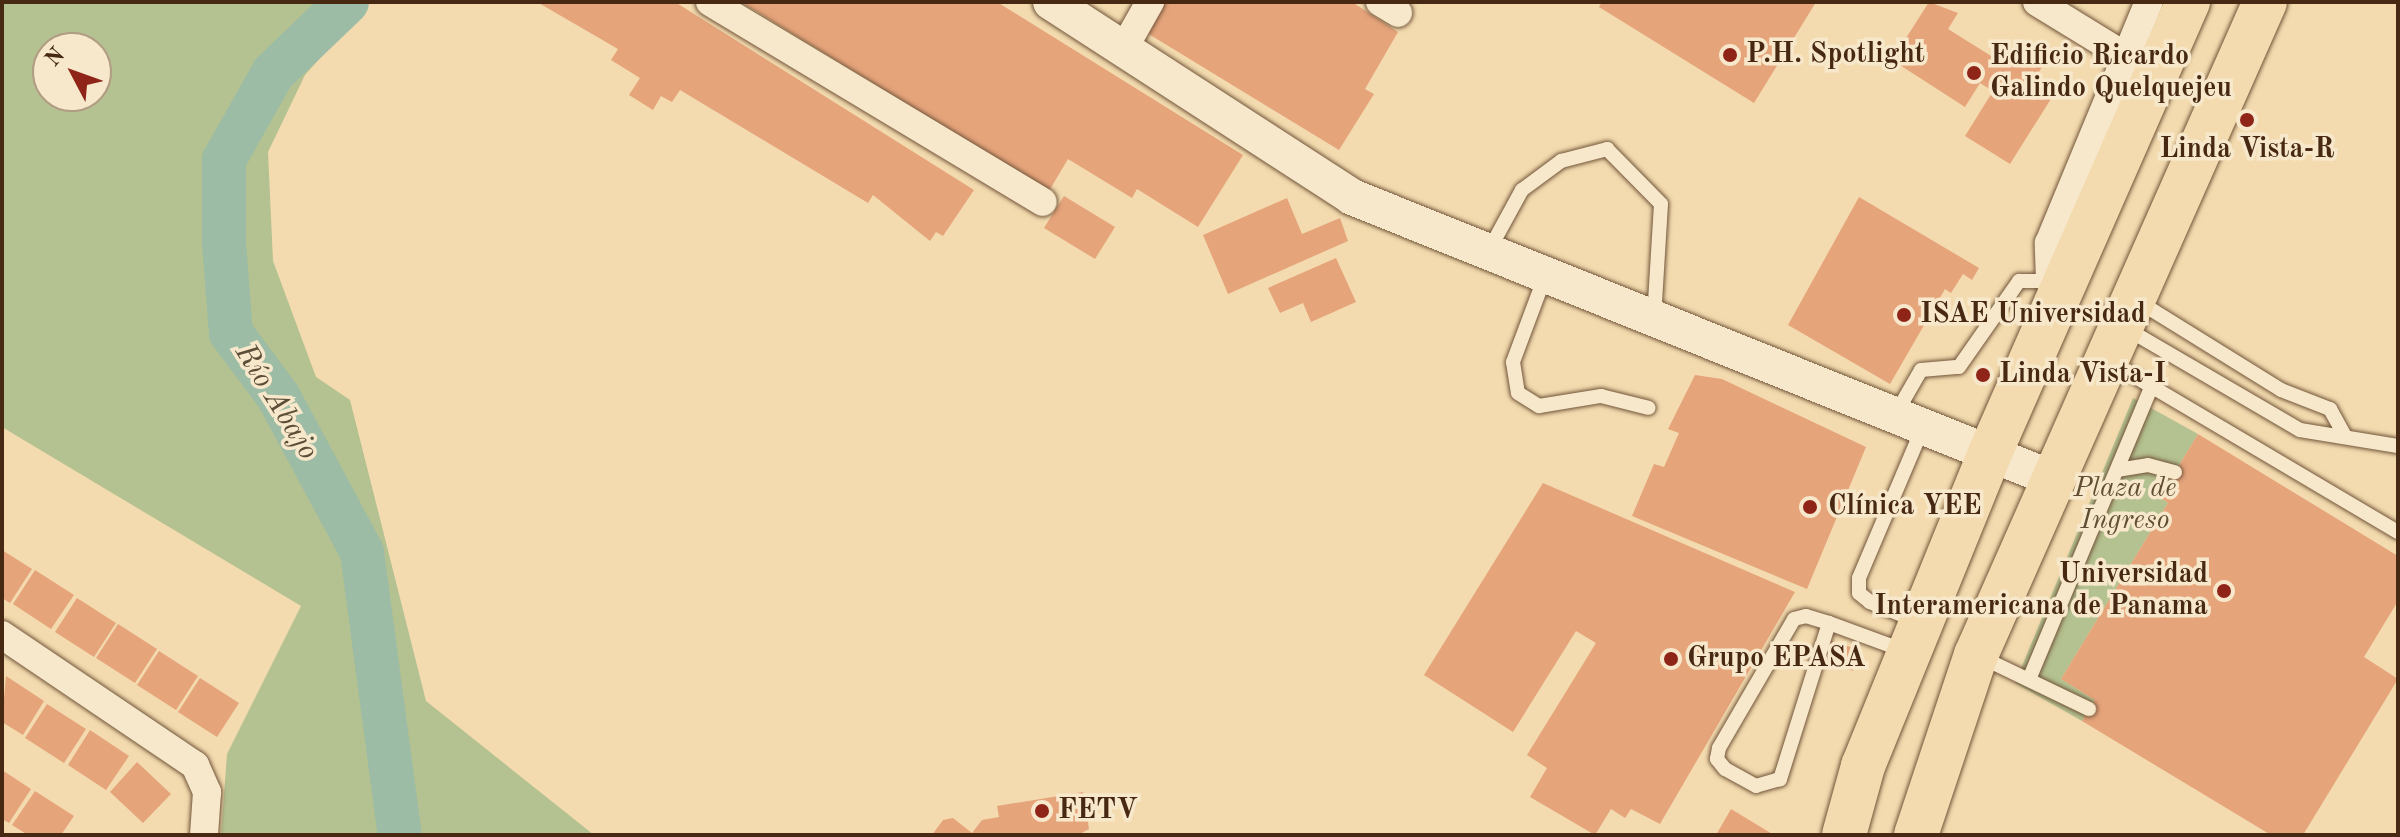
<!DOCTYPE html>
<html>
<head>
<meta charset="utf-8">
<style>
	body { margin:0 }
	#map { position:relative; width:2400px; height:837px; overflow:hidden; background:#f3dbaf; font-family:"Old Standard TT",serif }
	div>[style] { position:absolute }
	.green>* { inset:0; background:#b4c190 }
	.river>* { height:44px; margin:-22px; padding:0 22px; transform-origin:22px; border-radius:22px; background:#9dbca5 }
	.building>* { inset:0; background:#e6a47b }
	.roads { filter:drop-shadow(0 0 2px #72553a) drop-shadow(0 0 2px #72553a) }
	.service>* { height:14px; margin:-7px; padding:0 7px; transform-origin:7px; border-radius:7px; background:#f7e8cb }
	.minor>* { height:28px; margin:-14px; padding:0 14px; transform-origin:14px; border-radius:14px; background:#f7e8cb }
	.tertiary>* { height:36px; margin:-18px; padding:0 18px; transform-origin:18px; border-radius:18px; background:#f7e8cb }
	.primary>* { height:44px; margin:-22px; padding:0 22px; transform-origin:22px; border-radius:22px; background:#f3dbaf }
	.dots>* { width:22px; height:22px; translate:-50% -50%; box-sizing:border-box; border:4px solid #f7e8cb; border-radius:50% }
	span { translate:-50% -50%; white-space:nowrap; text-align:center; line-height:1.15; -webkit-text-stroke:7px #f7e8cb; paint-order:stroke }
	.poi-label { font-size:28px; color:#472813; font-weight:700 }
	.left { translate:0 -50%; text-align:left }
	.right { translate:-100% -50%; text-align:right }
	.park-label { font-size:28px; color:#624e32; font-style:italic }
	.water-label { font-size:30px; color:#5c4d38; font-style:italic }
	.frame { position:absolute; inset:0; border:4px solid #472813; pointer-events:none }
	.north { position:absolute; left:32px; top:32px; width:80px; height:80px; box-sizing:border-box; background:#f7e8cb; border:2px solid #b19b81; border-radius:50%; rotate:311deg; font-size:22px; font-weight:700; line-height:32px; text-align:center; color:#472813 }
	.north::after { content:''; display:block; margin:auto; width:28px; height:36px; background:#8f2418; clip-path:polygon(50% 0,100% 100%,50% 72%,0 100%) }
</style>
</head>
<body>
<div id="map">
	<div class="green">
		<i style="clip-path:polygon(evenodd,2px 2px,370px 2px,305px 75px,268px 152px,273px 261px,316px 377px,350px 400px,426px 701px,594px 835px,221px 835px,227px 754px,301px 606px,2px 427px,2px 2px,48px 48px,96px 48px,96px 96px,48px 96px,48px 48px)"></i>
		<i style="clip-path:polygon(2133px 398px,2198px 434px,2160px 497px,2168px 503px,2061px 679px,2095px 700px,2082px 721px,2015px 683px)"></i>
	</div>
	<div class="river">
		<i style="left:347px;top:2px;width:103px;rotate:136.2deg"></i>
		<i style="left:273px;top:73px;width:100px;rotate:119.4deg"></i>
		<i style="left:224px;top:160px;width:83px;rotate:90deg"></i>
		<i style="left:224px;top:243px;width:90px;rotate:85.6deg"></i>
		<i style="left:231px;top:333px;width:79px;rotate:53.3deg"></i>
		<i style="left:278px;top:396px;width:177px;rotate:61.7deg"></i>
		<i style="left:362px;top:552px;width:286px;rotate:82.4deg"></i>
	</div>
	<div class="building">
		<i style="clip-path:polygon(537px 2px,675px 2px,974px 190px,943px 236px,936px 232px,930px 241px,873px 195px,868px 203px,680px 90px,672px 102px,661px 96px,653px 110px,629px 95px,640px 78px,611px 60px,618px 49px)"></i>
		<i style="clip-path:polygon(741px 2px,997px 2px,1243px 155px,1198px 227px,1137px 189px,1132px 198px,1068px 159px,1049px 191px)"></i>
		<i style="clip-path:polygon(1166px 2px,1352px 2px,1398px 32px,1365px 89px,1374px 94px,1339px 150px,1147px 33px)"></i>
		<i style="clip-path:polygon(1602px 2px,1816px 2px,1754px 103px,1599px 7px)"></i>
		<i style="clip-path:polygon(1929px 2px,1958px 13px,1948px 29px,2004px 64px,2016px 46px,2044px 64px,2033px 81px,2054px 94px,2010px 164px,1965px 136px,1993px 91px,1980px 83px,1965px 107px,1892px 60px)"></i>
		<i style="clip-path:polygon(1064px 196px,1115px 227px,1095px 259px,1044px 228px)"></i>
		<i style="clip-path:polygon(1859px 197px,1979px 268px,1972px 280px,1963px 274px,1951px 293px,1945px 289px,1890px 384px,1788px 325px)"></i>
		<i style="clip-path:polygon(1287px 198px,1302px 234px,1340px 218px,1348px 241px,1228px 294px,1203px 235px)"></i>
		<i style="clip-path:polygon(1336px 258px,1356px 302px,1311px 322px,1303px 303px,1280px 313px,1268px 288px)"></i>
		<i style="clip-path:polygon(1695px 375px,1722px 379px,1866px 447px,1807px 589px,1632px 516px,1654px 464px,1664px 467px,1679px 433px,1668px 429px)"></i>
		<i style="clip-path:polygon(2198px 434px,2398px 556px,2398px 601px,2364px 657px,2398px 679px,2303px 835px,2271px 835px,2082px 721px,2095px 700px,2061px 679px,2168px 503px,2160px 497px)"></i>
		<i style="clip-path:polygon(1543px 483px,1795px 592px,1660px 824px,1631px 809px,1625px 818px,1611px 809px,1595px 835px,1530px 797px,1547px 768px,1527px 755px,1596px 643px,1576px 631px,1513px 732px,1424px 675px)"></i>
		<i style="clip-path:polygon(2px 550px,32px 569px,10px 603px,2px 598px)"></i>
		<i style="clip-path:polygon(35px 570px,74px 595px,51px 629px,13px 604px)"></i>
		<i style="clip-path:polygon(77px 598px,116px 623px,94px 657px,55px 632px)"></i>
		<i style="clip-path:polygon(118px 624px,157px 649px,135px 683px,96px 658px)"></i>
		<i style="clip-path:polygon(1829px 640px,1860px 650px,1853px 671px,1822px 661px)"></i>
		<i style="clip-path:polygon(159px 651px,198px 676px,176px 710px,137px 685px)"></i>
		<i style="clip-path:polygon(6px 676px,44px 701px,23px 735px,2px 722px)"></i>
		<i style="clip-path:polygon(200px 678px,239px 703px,217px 737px,178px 712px)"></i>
		<i style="clip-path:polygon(47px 704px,86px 729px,64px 763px,25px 738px)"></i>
		<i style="clip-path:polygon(90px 730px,129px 756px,106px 790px,68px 765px)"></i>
		<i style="clip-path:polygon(137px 762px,171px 794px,143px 823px,110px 792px)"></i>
		<i style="clip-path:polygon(2px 770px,31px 789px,9px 823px,2px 819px)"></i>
		<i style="clip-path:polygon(35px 791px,74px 816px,61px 835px,28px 835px,12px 825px)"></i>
		<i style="clip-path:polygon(1083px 792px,1089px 829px,1078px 835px,932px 835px,943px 820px,953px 818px,972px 833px,982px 820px,999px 817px,997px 806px)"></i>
		<i style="clip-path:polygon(1731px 809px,1774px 835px,1716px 835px)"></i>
	</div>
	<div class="roads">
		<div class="service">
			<i style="left:1488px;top:252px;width:71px;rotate:-61.3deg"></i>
			<i style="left:1522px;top:190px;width:49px;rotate:-36.6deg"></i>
			<i style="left:1561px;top:161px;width:48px;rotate:-14.6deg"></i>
			<i style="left:1607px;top:149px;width:77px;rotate:45.5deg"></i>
			<i style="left:1661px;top:204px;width:114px;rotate:93.5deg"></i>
			<i style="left:1544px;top:279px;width:89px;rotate:110.5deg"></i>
			<i style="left:1513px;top:362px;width:31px;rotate:81deg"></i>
			<i style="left:1518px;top:393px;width:25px;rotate:32deg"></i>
			<i style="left:1539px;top:406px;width:63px;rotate:-9.2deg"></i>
			<i style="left:1601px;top:396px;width:49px;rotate:14deg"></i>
			<i style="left:2136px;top:300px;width:171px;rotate:31.8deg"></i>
			<i style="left:2281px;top:390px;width:53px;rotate:21.2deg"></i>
			<i style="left:2330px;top:409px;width:29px;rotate:61deg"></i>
			<i style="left:2127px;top:329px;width:200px;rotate:30.3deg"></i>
			<i style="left:2300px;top:430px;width:99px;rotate:9.3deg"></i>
			<i style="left:2112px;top:363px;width:332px;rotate:30.6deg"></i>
			<i style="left:1895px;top:415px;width:52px;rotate:-60deg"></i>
			<i style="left:1921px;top:370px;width:38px;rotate:-5deg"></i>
			<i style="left:1959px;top:367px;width:105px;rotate:-55.1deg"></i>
			<i style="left:2019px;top:281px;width:31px"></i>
			<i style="left:2117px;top:470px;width:31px;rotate:-9deg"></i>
			<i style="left:2148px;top:465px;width:28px;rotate:15deg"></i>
			<i style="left:1917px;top:621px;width:51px;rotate:-158deg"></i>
			<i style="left:1870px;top:602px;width:14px;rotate:-141deg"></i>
			<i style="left:1859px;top:593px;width:15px;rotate:-90deg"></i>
			<i style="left:1859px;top:578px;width:164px;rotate:-67deg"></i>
			<i style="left:1829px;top:623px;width:164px;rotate:107.4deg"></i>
			<i style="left:1780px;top:779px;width:25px;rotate:164deg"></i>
			<i style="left:1756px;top:786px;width:35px;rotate:-151deg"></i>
			<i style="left:1725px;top:769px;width:13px;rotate:-129deg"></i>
			<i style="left:1717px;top:759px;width:11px;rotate:-80deg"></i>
			<i style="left:1719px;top:748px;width:149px;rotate:-59.8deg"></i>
			<i style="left:1794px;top:619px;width:12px;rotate:-14deg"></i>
			<i style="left:1806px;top:616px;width:24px;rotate:17deg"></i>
			<i style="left:1829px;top:623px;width:81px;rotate:20.2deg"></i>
			<i style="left:1981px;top:657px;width:120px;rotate:25.7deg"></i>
			<i style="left:2030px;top:677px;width:316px;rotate:-67.3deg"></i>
		</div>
		<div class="minor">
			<i style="left:710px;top:2px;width:388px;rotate:31deg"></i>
			<i style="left:1380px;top:2px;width:21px;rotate:31deg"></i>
			<i style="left:2037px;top:2px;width:103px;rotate:31.5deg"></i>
			<i style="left:1124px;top:48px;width:53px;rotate:-60.5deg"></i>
			<i style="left:2062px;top:294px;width:18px;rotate:-133deg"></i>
			<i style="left:2050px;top:281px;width:38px;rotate:-92deg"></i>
			<i style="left:2049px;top:243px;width:261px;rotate:-67.5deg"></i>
			<i style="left:2px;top:635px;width:233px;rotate:34deg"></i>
			<i style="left:195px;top:765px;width:30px;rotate:66deg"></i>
			<i style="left:207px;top:792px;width:43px;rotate:94deg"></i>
		</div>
		<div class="tertiary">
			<i style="left:1051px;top:2px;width:359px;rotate:32.9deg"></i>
			<i style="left:1352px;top:197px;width:759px;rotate:21.9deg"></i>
		</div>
		<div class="primary">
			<i style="left:1844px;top:835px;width:72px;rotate:-74.6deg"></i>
			<i style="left:1863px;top:766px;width:338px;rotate:-67.9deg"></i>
			<i style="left:1990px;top:453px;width:493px;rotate:-66.3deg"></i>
			<i style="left:1916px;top:835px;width:190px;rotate:-71.6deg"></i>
			<i style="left:1976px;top:655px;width:714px;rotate:-66.13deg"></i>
		</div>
	</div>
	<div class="dots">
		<i style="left:1730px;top:55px;background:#8f2418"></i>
		<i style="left:1974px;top:73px;background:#8f2418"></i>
		<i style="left:2247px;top:120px;background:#8f2418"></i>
		<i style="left:1904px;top:315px;background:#8f2418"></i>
		<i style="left:1983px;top:375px;background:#8f2418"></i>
		<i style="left:1810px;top:507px;background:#8f2418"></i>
		<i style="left:2224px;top:591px;background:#8f2418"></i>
		<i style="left:1671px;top:659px;background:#8f2418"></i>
		<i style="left:1042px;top:811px;background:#8f2418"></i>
	</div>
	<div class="poi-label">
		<span class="left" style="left:1746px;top:55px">P.H. Spotlight</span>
		<span class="left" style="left:1990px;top:73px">Edificio Ricardo<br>Galindo Quelquejeu</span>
		<span style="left:2247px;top:150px">Linda Vista-R</span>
		<span class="left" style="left:1920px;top:315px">ISAE Universidad</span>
		<span class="left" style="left:1999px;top:375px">Linda Vista-I</span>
		<span class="left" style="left:1828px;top:507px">Clínica YEE</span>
		<span class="right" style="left:2208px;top:591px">Universidad<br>Interamericana de Panama</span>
		<span class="left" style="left:1687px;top:659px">Grupo EPASA</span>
		<span class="left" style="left:1058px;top:811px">FETV</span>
	</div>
	<div class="park-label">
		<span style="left:2125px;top:505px">Plaza de<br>Ingreso</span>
	</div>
	<div class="water-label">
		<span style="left:276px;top:402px;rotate:58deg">Río Abajo</span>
	</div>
	<div class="frame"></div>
	<div class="north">N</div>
</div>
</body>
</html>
